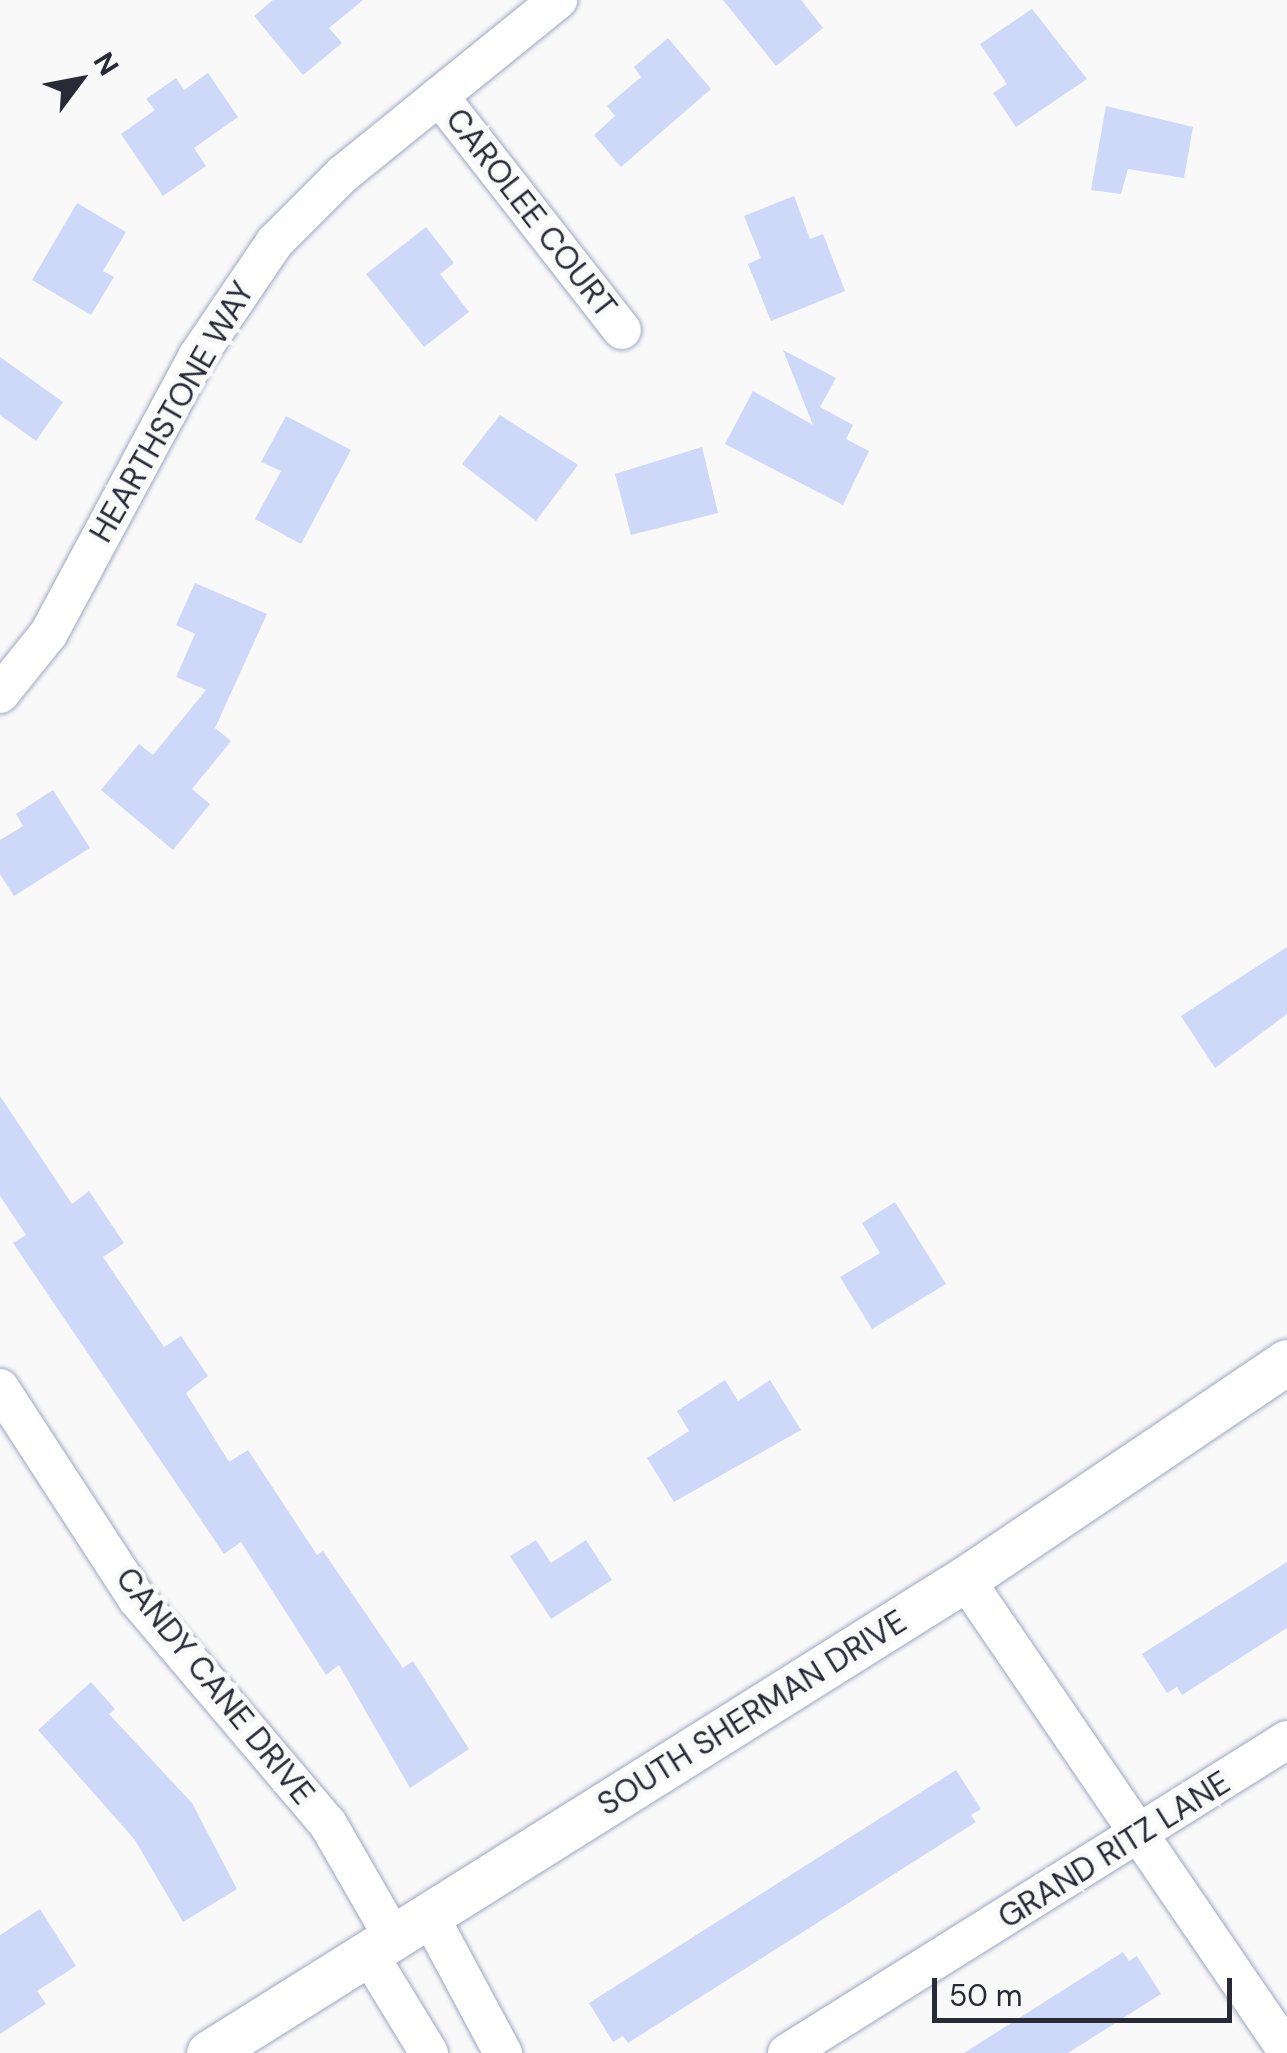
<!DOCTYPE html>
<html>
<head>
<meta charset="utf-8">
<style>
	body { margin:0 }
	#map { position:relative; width:1287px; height:2053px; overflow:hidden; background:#f9f9f9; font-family:"DM Sans",sans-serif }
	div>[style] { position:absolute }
	.building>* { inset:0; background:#ced8f8 }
	.roads { filter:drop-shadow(0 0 2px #9ea6c1) drop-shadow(0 0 2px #9ea6c1) }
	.minor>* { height:38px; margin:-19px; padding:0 19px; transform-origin:19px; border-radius:19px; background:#fff }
	.tertiary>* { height:45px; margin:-22.5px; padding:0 22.5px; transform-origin:22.5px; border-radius:22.5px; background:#fff }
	span { translate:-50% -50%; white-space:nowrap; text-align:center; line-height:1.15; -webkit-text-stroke:9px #f9f9f9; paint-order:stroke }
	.street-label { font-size:32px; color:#282b36 }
	.north { position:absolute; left:30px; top:30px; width:100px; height:100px; -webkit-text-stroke:8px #f9f9f9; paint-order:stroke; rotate:58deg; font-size:28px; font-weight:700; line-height:40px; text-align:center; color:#282b36 }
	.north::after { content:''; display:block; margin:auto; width:35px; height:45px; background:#282b36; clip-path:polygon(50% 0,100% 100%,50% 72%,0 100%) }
	.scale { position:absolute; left:932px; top:1978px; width:300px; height:45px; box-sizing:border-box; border:5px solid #282b36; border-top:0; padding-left:12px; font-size:30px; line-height:35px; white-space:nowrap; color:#282b36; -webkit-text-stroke:8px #f9f9f9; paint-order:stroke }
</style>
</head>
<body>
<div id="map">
	<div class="building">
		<i style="clip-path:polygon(273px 0,363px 0,329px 28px,342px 43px,303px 75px,254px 16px)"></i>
		<i style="clip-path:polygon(723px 0,801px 0,823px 28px,776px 66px)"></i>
		<i style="clip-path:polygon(1032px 9px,1087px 79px,1016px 127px,993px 93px,1007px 84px,980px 44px)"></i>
		<i style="clip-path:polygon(668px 38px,711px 89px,621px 167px,594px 135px,615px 116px,607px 106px,641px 77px,634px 67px)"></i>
		<i style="clip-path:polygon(208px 73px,238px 117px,194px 148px,206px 166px,163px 196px,121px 134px,155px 110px,146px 99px,176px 78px,184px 90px)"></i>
		<i style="clip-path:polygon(1106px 106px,1193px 127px,1184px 178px,1128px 169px,1121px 194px,1091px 190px)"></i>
		<i style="clip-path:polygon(794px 196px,810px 239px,823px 234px,845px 291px,771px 321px,748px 264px,761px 258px,744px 216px)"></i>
		<i style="clip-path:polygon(77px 203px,126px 232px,103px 271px,114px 277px,91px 315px,32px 280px)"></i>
		<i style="clip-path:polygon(426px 227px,454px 263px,440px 274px,469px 312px,424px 347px,366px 274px)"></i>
		<i style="clip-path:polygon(783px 350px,836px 378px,820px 407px,853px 425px,846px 439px,869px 451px,843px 505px,725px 444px,753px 391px,813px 425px)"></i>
		<i style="clip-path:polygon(0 357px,63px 402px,36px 441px,0 415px)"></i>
		<i style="clip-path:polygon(500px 415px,578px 465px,536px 521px,462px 464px)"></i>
		<i style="clip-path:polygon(286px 416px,351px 450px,301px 544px,255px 519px,281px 471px,261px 462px)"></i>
		<i style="clip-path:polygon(702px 447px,718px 513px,631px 535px,615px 474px)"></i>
		<i style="clip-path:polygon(195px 583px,267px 614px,215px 728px,231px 741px,192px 789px,210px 804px,173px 850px,101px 790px,139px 744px,153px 755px,206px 690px,176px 677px,195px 634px,176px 625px)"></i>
		<i style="clip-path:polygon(53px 790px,90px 848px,14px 896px,0 874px,0 840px,23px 826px,16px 814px)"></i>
		<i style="clip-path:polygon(1287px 947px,1287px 1014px,1215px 1068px,1181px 1016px)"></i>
		<i style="clip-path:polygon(0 1096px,72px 1204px,89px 1191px,124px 1243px,103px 1257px,164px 1347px,181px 1336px,208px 1376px,186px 1393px,229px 1462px,248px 1450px,317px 1555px,323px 1551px,403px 1668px,413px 1661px,469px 1749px,410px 1788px,339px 1665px,326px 1675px,241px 1542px,224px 1554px,13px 1243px,26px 1235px,0 1196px)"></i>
		<i style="clip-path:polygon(895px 1202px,946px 1284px,872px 1329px,840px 1277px,880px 1253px,862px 1223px)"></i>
		<i style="clip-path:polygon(725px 1380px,738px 1401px,770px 1380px,801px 1430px,674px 1502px,647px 1458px,689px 1431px,677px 1411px)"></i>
		<i style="clip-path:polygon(536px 1540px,551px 1563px,586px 1540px,612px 1580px,551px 1619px,510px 1556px)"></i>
		<i style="clip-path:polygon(1287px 1562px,1287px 1628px,1182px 1695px,1177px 1687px,1167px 1693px,1142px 1654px)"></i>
		<i style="clip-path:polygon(91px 1682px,115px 1709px,109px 1714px,192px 1803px,237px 1889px,183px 1922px,135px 1840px,38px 1730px)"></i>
		<i style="clip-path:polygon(956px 1770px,981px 1809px,971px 1815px,976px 1822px,628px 2043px,623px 2036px,613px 2042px,589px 2003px)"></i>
		<i style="clip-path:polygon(40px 1909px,76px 1966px,37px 1991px,46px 2004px,0 2034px,0 1935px)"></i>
		<i style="clip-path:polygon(1123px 1952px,1129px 1961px,1137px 1956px,1161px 1994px,1068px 2053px,964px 2053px)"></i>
	</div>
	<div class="roads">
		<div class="minor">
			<i style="left:439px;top:96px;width:297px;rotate:52deg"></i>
			<i style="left:0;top:694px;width:78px;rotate:-51.2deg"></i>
			<i style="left:49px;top:633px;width:313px;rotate:-61.8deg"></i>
			<i style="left:197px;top:357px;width:139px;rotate:-55.9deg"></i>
			<i style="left:275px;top:242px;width:96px;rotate:-45deg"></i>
			<i style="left:343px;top:174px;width:277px;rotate:-39deg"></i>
			<i style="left:0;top:1388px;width:252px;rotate:57deg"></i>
			<i style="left:137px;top:1599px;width:295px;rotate:49.7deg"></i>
			<i style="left:328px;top:1824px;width:130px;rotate:60.1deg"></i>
			<i style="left:965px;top:1579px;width:571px;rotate:55.7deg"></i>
			<i style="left:429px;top:1915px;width:157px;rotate:61.8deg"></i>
			<i style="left:368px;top:1953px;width:117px;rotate:58.6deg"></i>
			<i style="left:787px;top:2053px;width:590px;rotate:-32.05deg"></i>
		</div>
		<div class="tertiary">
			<i style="left:209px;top:2053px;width:892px;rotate:-32.09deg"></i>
			<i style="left:965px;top:1579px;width:388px;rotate:-34deg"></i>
		</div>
	</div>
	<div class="street-label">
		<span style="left:531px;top:213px;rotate:52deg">CAROLEE COURT</span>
		<span style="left:172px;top:412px;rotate:-60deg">HEARTHSTONE WAY</span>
		<span style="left:215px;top:1686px;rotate:51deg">CANDY CANE DRIVE</span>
		<span style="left:752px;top:1713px;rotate:-32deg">SOUTH SHERMAN DRIVE</span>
		<span style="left:1114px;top:1850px;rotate:-32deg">GRAND RITZ LANE</span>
	</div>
	<div class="north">N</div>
	<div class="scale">50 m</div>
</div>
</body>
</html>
